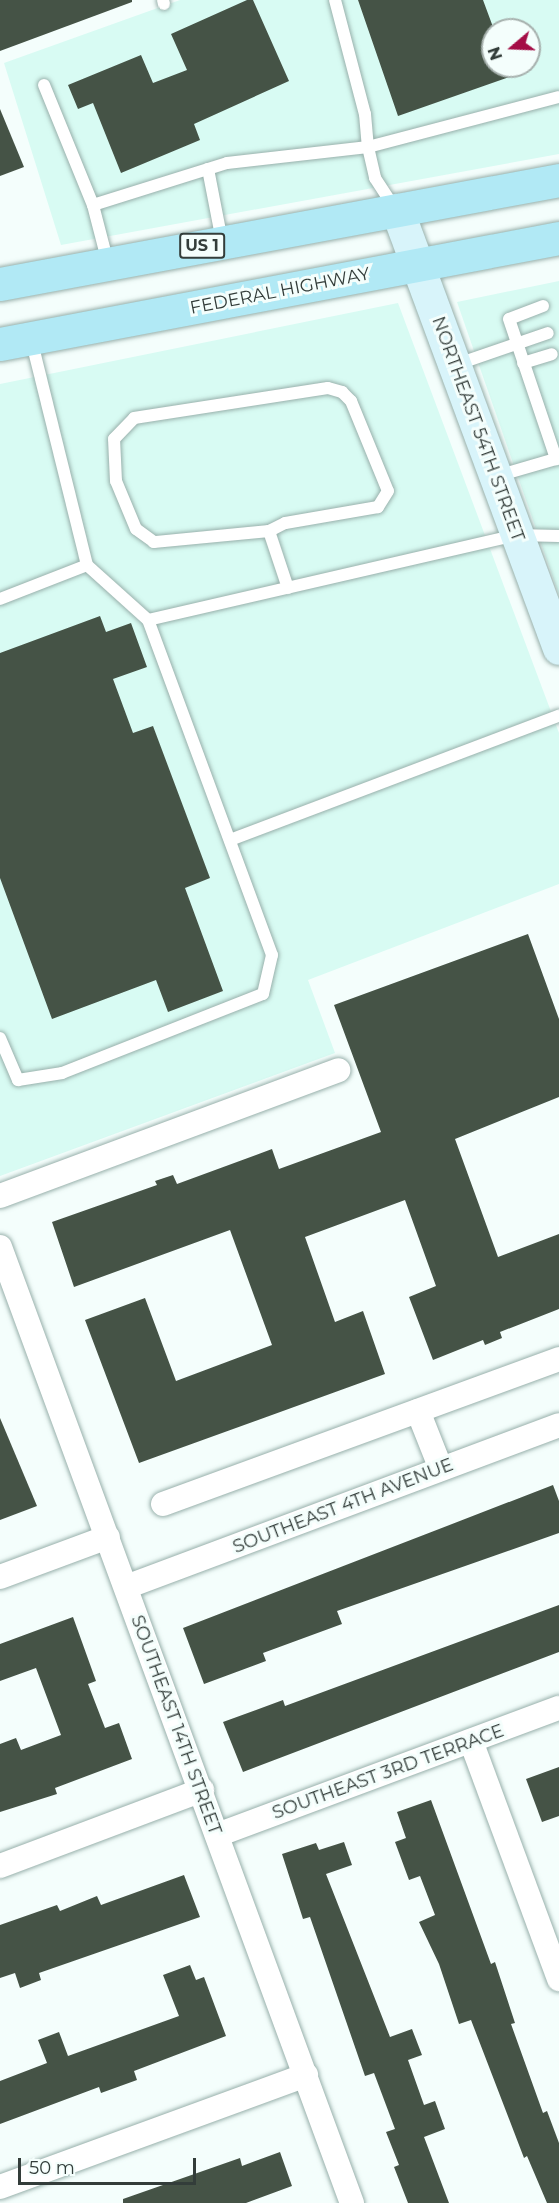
<!DOCTYPE html>
<html>
<head>
<meta charset="utf-8">
<style>
	body { margin:0 }
	#map { position:relative; width:559px; height:2203px; overflow:hidden; background:#f4fefc; font-family:Montserrat,sans-serif }
	div>[style] { position:absolute }
	.built>* { inset:0; background:#d8fbf3 }
	.building>* { inset:0; background:#455346 }
	.roads { filter:drop-shadow(0 0 2px #98b0ab) drop-shadow(0 0 2px #98b0ab) }
	.lane>* { height:12px; margin:-6px; padding:0 6px; transform-origin:6px; border-radius:6px; background:#fff }
	.street>* { height:24px; margin:-12px; padding:0 12px; transform-origin:12px; border-radius:12px; background:#fff }
	.secondary>* { height:33px; margin:-16.5px; padding:0 16.5px; transform-origin:16.5px; border-radius:16.5px; background:#d8f4fa }
	.primary>* { height:33px; margin:-16.5px; padding:0 16.5px; transform-origin:16.5px; border-radius:16.5px; background:#b1e9f5 }
	span { translate:-50% -50%; white-space:nowrap; text-align:center; line-height:1.15; -webkit-text-stroke:6px #f4fefc; paint-order:stroke }
	.shield-label span { padding:2px 4px; background:#f4fefc; border:2px solid; border-radius:4px; -webkit-text-stroke-width:0 }
	.shield-label { font-size:16px; color:#333d3a; font-weight:700 }
	.street-label { font-size:18px; color:#333d3a }
	.north { position:absolute; left:481px; top:18px; width:60px; height:60px; box-sizing:border-box; background:#f4fefc; border:2px solid #a7b1ae; border-radius:50%; rotate:251deg; font-size:16px; font-weight:700; line-height:24px; text-align:center; color:#333d3a }
	.north::after { content:''; display:block; margin:auto; width:21px; height:27px; background:#a40d46; clip-path:polygon(50% 0,100% 100%,50% 72%,0 100%) }
	.scale { position:absolute; left:18px; top:2158px; width:178px; height:27px; box-sizing:border-box; border:3px solid #333d3a; border-top:0; padding-left:8px; font-size:18px; line-height:21px; white-space:nowrap; color:#333d3a; -webkit-text-stroke:4px #f4fefc; paint-order:stroke }
</style>
</head>
<body>
<div id="map">
	<div class="built">
		<i style="clip-path:polygon(evenodd,180px 0,559px 0,559px 154px,61px 245px,4px 63px,180px 0,493px 30px,529px 30px,529px 66px,493px 66px,493px 30px)"></i>
		<i style="clip-path:polygon(559px 281px,559px 595px,457px 302px)"></i>
		<i style="clip-path:polygon(398px 303px,559px 733px,559px 884px,308px 980px,335px 1053px,0 1176px,0 384px)"></i>
	</div>
	<div class="building">
		<i style="clip-path:polygon(0 0,132px 0,132px 2px,0 51px)"></i>
		<i style="clip-path:polygon(247px 0,253px 0,289px 81px,194px 124px,200px 140px,121px 173px,93px 103px,78px 109px,68px 85px,141px 55px,153px 83px,187px 70px,171px 34px)"></i>
		<i style="clip-path:polygon(358px 0,483px 0,493px 27px,493px 66px,532px 69px,398px 116px)"></i>
		<i style="clip-path:polygon(0 109px,24px 167px,0 176px)"></i>
		<i style="clip-path:polygon(100px 616px,106px 632px,131px 623px,147px 667px,113px 679px,133px 733px,153px 726px,210px 878px,185px 888px,223px 991px,168px 1012px,156px 980px,52px 1019px,0 878px,0 653px)"></i>
		<i style="clip-path:polygon(528px 934px,559px 1019px,559px 1097px,455px 1139px,498px 1257px,559px 1234px,559px 1309px,500px 1332px,502px 1338px,485px 1345px,483px 1340px,433px 1360px,409px 1297px,436px 1286px,405px 1200px,305px 1237px,335px 1322px,363px 1311px,385px 1374px,139px 1463px,85px 1320px,145px 1298px,176px 1381px,272px 1345px,230px 1230px,74px 1287px,52px 1222px,157px 1185px,155px 1181px,173px 1175px,177px 1184px,272px 1149px,279px 1169px,381px 1132px,334px 1005px)"></i>
		<i style="clip-path:polygon(0 1418px,37px 1506px,0 1520px)"></i>
		<i style="clip-path:polygon(553px 1485px,559px 1501px,559px 1533px,337px 1611px,342px 1624px,263px 1653px,266px 1661px,204px 1684px,183px 1628px)"></i>
		<i style="clip-path:polygon(559px 1605px,559px 1652px,243px 1772px,223px 1722px,283px 1700px,285px 1706px)"></i>
		<i style="clip-path:polygon(73px 1617px,96px 1681px,88px 1684px,105px 1728px,119px 1723px,132px 1759px,55px 1788px,57px 1794px,0 1812px,0 1744px,16px 1738px,21px 1750px,61px 1735px,36px 1668px,0 1681px,0 1644px)"></i>
		<i style="clip-path:polygon(559px 1767px,559px 1816px,542px 1822px,526px 1779px)"></i>
		<i style="clip-path:polygon(431px 1800px,491px 1964px,495px 1962px,515px 2023px,511px 2024px,543px 2113px,547px 2111px,559px 2143px,559px 2203px,547px 2203px,527px 2156px,524px 2158px,471px 2020px,459px 2024px,439px 1964px,419px 1922px,435px 1915px,420px 1876px,409px 1880px,395px 1842px,406px 1838px,397px 1812px)"></i>
		<i style="clip-path:polygon(344px 1842px,352px 1865px,326px 1874px,390px 2037px,412px 2029px,422px 2055px,408px 2060px,424px 2105px,435px 2101px,445px 2129px,424px 2137px,449px 2203px,408px 2203px,394px 2167px,399px 2165px,386px 2132px,395px 2129px,374px 2073px,365px 2076px,310px 1917px,303px 1919px,282px 1854px,316px 1843px,319px 1850px)"></i>
		<i style="clip-path:polygon(184px 1875px,200px 1917px,39px 1973px,41px 1980px,20px 1988px,15px 1973px,0 1978px,0 1925px,57px 1905px,60px 1911px,97px 1896px,101px 1905px)"></i>
		<i style="clip-path:polygon(190px 1965px,196px 1980px,204px 1977px,226px 2036px,134px 2071px,137px 2080px,101px 2093px,99px 2087px,0 2124px,0 2081px,47px 2063px,38px 2040px,59px 2032px,68px 2056px,179px 2016px,163px 1975px)"></i>
		<i style="clip-path:polygon(280px 2152px,292px 2186px,246px 2203px,123px 2203px,123px 2199px,240px 2158px,242px 2166px)"></i>
	</div>
	<div class="roads">
		<div class="lane">
			<i style="left:163px;top:0;width:4px;rotate:76deg"></i>
			<i style="left:335px;top:0;width:118px;rotate:75.3deg"></i>
			<i style="left:365px;top:114px;width:33px;rotate:85deg"></i>
			<i style="left:368px;top:147px;width:197px;rotate:-14.7deg"></i>
			<i style="left:44px;top:85px;width:130px;rotate:67.8deg"></i>
			<i style="left:208px;top:169px;width:73px;rotate:79deg"></i>
			<i style="left:108px;top:263px;width:60px;rotate:-104.5deg"></i>
			<i style="left:93px;top:205px;width:140px;rotate:-17.4deg"></i>
			<i style="left:227px;top:163px;width:142px;rotate:-6.5deg"></i>
			<i style="left:368px;top:147px;width:32px;rotate:77deg"></i>
			<i style="left:375px;top:178px;width:35px;rotate:57deg"></i>
			<i style="left:543px;top:306px;width:36px;rotate:159deg"></i>
			<i style="left:509px;top:319px;width:148px;rotate:71.4deg"></i>
			<i style="left:523px;top:363px;width:30px;rotate:-17deg"></i>
			<i style="left:455px;top:365px;width:98px;rotate:-19deg"></i>
			<i style="left:497px;top:476px;width:65px;rotate:-16.2deg"></i>
			<i style="left:269px;top:531px;width:116px;rotate:174.5deg"></i>
			<i style="left:154px;top:542px;width:22px;rotate:-144deg"></i>
			<i style="left:136px;top:529px;width:52px;rotate:-112.6deg"></i>
			<i style="left:116px;top:481px;width:42px;rotate:-92.7deg"></i>
			<i style="left:114px;top:439px;width:29px;rotate:-46deg"></i>
			<i style="left:134px;top:418px;width:196px;rotate:-8.8deg"></i>
			<i style="left:328px;top:388px;width:15px;rotate:16deg"></i>
			<i style="left:342px;top:392px;width:13px;rotate:45deg"></i>
			<i style="left:351px;top:401px;width:97px;rotate:67.7deg"></i>
			<i style="left:388px;top:491px;width:19px;rotate:122deg"></i>
			<i style="left:378px;top:507px;width:94px;rotate:170.2deg"></i>
			<i style="left:285px;top:523px;width:18px;rotate:153deg"></i>
			<i style="left:269px;top:531px;width:60px;rotate:71.6deg"></i>
			<i style="left:0;top:599px;width:93px;rotate:-21.3deg"></i>
			<i style="left:148px;top:620px;width:379px;rotate:-13deg"></i>
			<i style="left:517px;top:535px;width:42px;rotate:1.4deg"></i>
			<i style="left:230px;top:840px;width:352px;rotate:-20.7deg"></i>
			<i style="left:0;top:1038px;width:46px;rotate:66.8deg"></i>
			<i style="left:18px;top:1080px;width:45px;rotate:-9deg"></i>
			<i style="left:62px;top:1073px;width:216px;rotate:-21.5deg"></i>
			<i style="left:263px;top:994px;width:40px;rotate:-77deg"></i>
			<i style="left:272px;top:955px;width:357px;rotate:-110.3deg"></i>
			<i style="left:148px;top:620px;width:82px;rotate:-138deg"></i>
			<i style="left:87px;top:565px;width:234px;rotate:-103.9deg"></i>
		</div>
		<div class="street">
			<i style="left:0;top:1196px;width:361px;rotate:-20.4deg"></i>
			<i style="left:0;top:1247px;width:1019px;rotate:69.79deg"></i>
			<i style="left:418px;top:1411px;width:62px;rotate:68.4deg"></i>
			<i style="left:163px;top:1504px;width:422px;rotate:-20.1deg"></i>
			<i style="left:0;top:1577px;width:115px;rotate:-20.3deg"></i>
			<i style="left:126px;top:1587px;width:462px;rotate:-20.5deg"></i>
			<i style="left:471px;top:1741px;width:254px;rotate:69.7deg"></i>
			<i style="left:217px;top:1835px;width:365px;rotate:-20.4deg"></i>
			<i style="left:0;top:1866px;width:216px;rotate:-20.6deg"></i>
			<i style="left:0;top:2187px;width:326px;rotate:-20.1deg"></i>
		</div>
		<div class="secondary">
			<i style="left:397px;top:210px;width:467px;rotate:69.7deg"></i>
		</div>
		<div class="primary">
			<i style="left:0;top:284px;width:569px;rotate:-10.54deg"></i>
			<i style="left:0;top:344px;width:569px;rotate:-10.74deg"></i>
		</div>
	</div>
	<div class="shield-label">
		<span style="left:202px;top:246px">US 1</span>
	</div>
	<div class="street-label">
		<span style="left:280px;top:291px;rotate:-11deg">FEDERAL HIGHWAY</span>
		<span style="left:478px;top:429px;rotate:70deg">NORTHEAST 54TH STREET</span>
		<span style="left:343px;top:1506px;rotate:-21deg">SOUTHEAST 4TH AVENUE</span>
		<span style="left:176px;top:1725px;rotate:70deg">SOUTHEAST 14TH STREET</span>
		<span style="left:388px;top:1772px;rotate:-20deg">SOUTHEAST 3RD TERRACE</span>
	</div>
	<div class="north">N</div>
	<div class="scale">50 m</div>
</div>
</body>
</html>
